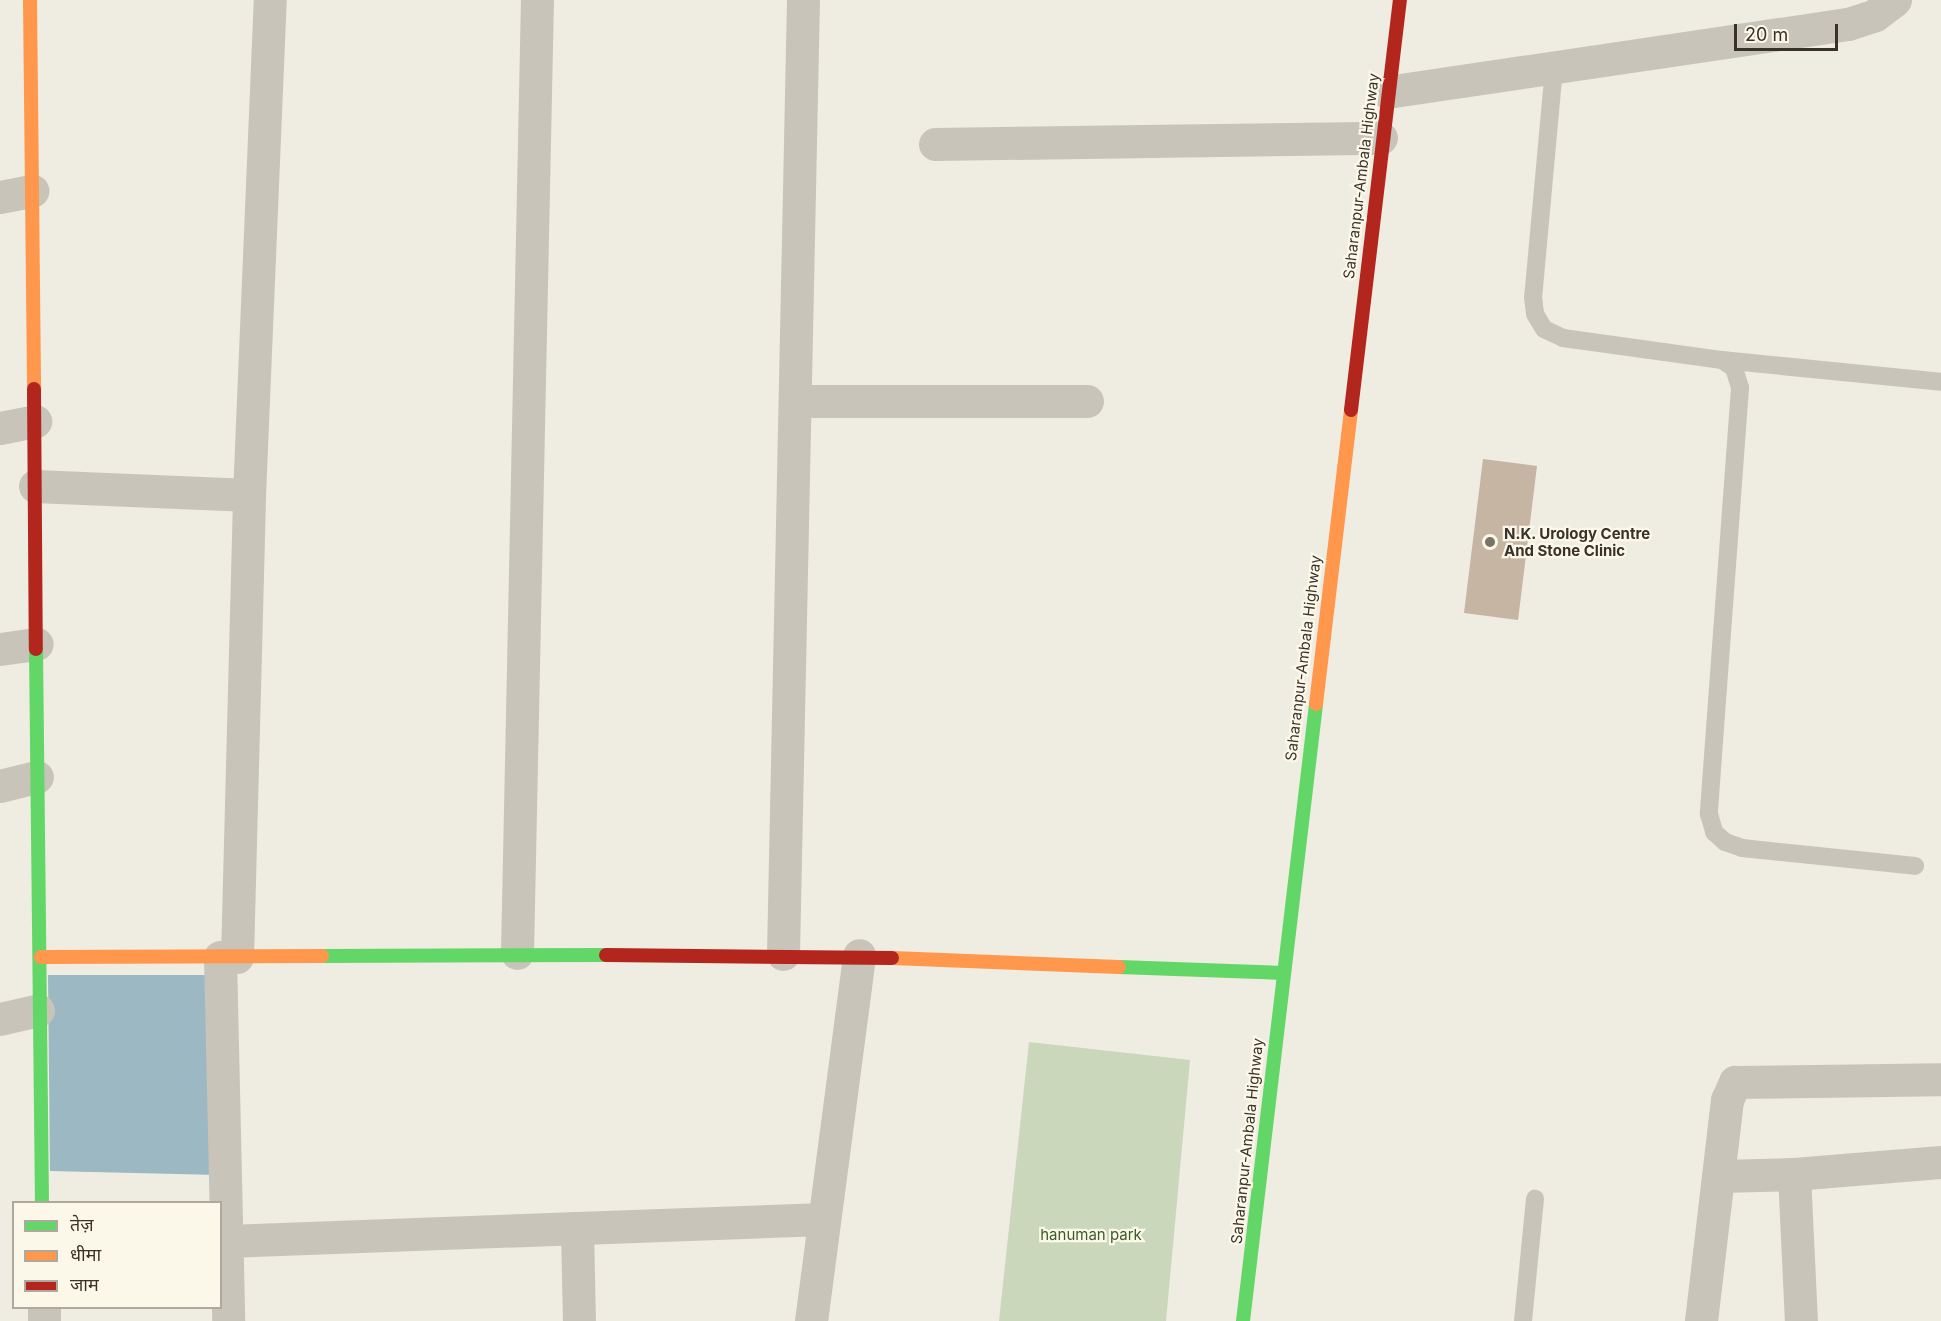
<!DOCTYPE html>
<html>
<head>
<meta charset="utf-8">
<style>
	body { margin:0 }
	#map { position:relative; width:1941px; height:1321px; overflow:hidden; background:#efece2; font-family:Inter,"Noto Sans Devanagari",sans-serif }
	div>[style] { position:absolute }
	.green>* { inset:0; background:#cad7ba }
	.water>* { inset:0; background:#9cb8c2 }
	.building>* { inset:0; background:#c5b5a2 }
	.lane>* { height:18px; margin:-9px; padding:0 9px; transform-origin:9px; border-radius:9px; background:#c8c4ba }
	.street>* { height:33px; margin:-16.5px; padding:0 16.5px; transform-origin:16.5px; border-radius:16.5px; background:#c8c4ba }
	.fast>* { height:14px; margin:-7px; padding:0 7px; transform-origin:7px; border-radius:7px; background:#63d668 }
	.slow>* { height:14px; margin:-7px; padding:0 7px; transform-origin:7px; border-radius:7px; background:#ff974d }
	.jam>* { height:14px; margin:-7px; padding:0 7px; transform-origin:7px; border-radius:7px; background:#b3261e }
	.dots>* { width:16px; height:16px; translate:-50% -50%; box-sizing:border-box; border:3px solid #fcf8e9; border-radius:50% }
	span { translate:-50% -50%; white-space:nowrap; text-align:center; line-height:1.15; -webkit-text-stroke:4.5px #fcf8e9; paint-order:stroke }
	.street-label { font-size:15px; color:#3a3228 }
	.poi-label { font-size:15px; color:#3a3228; font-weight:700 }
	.left { translate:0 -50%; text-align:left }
	.park-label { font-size:15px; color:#3c5b29 }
	.legend { position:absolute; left:12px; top:1201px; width:210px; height:108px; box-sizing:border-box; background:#fcf8e9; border:2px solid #aea99c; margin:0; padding:8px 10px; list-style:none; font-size:18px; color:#3a3228 }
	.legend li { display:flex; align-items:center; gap:12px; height:30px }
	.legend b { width:30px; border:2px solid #aea99c }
	.scale { position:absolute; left:1734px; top:24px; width:104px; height:27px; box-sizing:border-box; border:3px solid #3a3228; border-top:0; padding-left:8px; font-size:18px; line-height:21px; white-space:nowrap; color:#3a3228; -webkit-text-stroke:4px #fcf8e9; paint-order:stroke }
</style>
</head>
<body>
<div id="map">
	<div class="green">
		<i style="clip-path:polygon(1029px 1042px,1190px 1060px,1166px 1321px,999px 1321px)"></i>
	</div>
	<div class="water">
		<i style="clip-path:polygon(48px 975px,213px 975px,219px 1175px,50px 1171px)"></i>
	</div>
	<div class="building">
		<i style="clip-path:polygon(1483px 459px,1537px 466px,1518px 620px,1464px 613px)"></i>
	</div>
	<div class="lane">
		<i style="left:1554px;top:68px;width:230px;rotate:95.2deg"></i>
		<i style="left:1533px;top:297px;width:17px;rotate:83deg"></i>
		<i style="left:1535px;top:314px;width:17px;rotate:59deg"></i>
		<i style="left:1544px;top:329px;width:21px;rotate:25deg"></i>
		<i style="left:1563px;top:338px;width:161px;rotate:7.9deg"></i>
		<i style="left:1722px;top:360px;width:14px;rotate:34deg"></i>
		<i style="left:1734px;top:368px;width:21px;rotate:73deg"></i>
		<i style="left:1740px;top:388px;width:427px;rotate:94.2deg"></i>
		<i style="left:1709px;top:814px;width:19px;rotate:74deg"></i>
		<i style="left:1714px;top:832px;width:15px;rotate:42deg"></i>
		<i style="left:1725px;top:842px;width:18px;rotate:19deg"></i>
		<i style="left:1742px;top:848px;width:174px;rotate:5.9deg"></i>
		<i style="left:1722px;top:360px;width:220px;rotate:5.7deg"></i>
		<i style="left:1523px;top:1321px;width:123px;rotate:-84.4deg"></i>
	</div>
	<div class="street">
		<i style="left:1387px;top:92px;width:466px;rotate:-8.4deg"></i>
		<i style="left:1848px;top:24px;width:28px;rotate:-18deg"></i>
		<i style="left:1875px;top:15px;width:25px;rotate:-37deg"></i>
		<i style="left:935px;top:144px;width:446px;rotate:-0.8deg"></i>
		<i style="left:0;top:197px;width:33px;rotate:-11deg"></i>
		<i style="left:795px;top:401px;width:292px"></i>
		<i style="left:0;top:428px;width:36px;rotate:-11deg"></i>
		<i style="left:35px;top:486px;width:214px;rotate:2.4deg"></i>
		<i style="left:0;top:649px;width:37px;rotate:-8deg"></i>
		<i style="left:0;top:786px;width:38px;rotate:-14deg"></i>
		<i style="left:517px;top:953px;width:953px;rotate:-88.8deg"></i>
		<i style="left:783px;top:954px;width:954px;rotate:-88.8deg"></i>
		<i style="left:220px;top:957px;width:364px;rotate:88.7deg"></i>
		<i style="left:237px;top:957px;width:462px;rotate:-88.5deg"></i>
		<i style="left:249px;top:495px;width:495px;rotate:-87.6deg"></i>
		<i style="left:0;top:1019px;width:39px;rotate:-13deg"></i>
		<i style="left:1794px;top:1174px;width:147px;rotate:87.3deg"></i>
		<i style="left:1719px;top:1176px;width:75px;rotate:-1.5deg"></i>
		<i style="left:1794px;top:1174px;width:147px;rotate:-4.7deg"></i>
		<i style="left:577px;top:1228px;width:93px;rotate:88.8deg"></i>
		<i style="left:226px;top:1241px;width:598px;rotate:-2.11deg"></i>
		<i style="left:44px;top:1308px;width:13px;rotate:90deg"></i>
		<i style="left:811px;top:1321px;width:369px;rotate:-82.5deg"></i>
		<i style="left:1701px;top:1321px;width:223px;rotate:-83.3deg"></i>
		<i style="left:1727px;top:1100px;width:20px;rotate:-66deg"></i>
		<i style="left:1735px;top:1082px;width:206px;rotate:-0.8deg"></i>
	</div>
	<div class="fast">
		<i style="left:36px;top:649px;width:553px;rotate:89.38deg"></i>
		<i style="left:322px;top:956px;width:284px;rotate:-0.2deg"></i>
		<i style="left:1119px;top:967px;width:164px;rotate:2.1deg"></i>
		<i style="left:1243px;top:1321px;width:621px;rotate:-83.25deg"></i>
	</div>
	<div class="slow">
		<i style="left:30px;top:0;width:389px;rotate:89.4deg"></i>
		<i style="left:1316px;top:704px;width:296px;rotate:-83.2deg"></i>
		<i style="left:41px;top:957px;width:281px;rotate:-0.2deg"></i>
		<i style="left:892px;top:958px;width:227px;rotate:2.3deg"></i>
	</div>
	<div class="jam">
		<i style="left:34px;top:389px;width:260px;rotate:89.6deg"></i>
		<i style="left:1351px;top:410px;width:413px;rotate:-83.2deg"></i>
		<i style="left:606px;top:955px;width:286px;rotate:0.6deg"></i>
	</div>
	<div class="dots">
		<i style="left:1490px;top:542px;background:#797369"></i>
	</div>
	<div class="street-label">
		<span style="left:1361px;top:176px;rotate:-83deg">Saharanpur-Ambala Highway</span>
		<span style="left:1303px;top:658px;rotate:-83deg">Saharanpur-Ambala Highway</span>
		<span style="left:1247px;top:1141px;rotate:-84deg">Saharanpur-Ambala Highway</span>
	</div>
	<div class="poi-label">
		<span class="left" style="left:1504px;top:542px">N.K. Urology Centre<br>And Stone Clinic</span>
	</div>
	<div class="park-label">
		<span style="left:1091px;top:1235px">hanuman park</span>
	</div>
	<ul class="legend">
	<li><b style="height:8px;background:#63d668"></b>तेज़</li>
	<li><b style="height:8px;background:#ff974d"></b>धीमा</li>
	<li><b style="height:8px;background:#b3261e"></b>जाम</li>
	</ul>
	<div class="scale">20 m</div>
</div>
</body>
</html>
